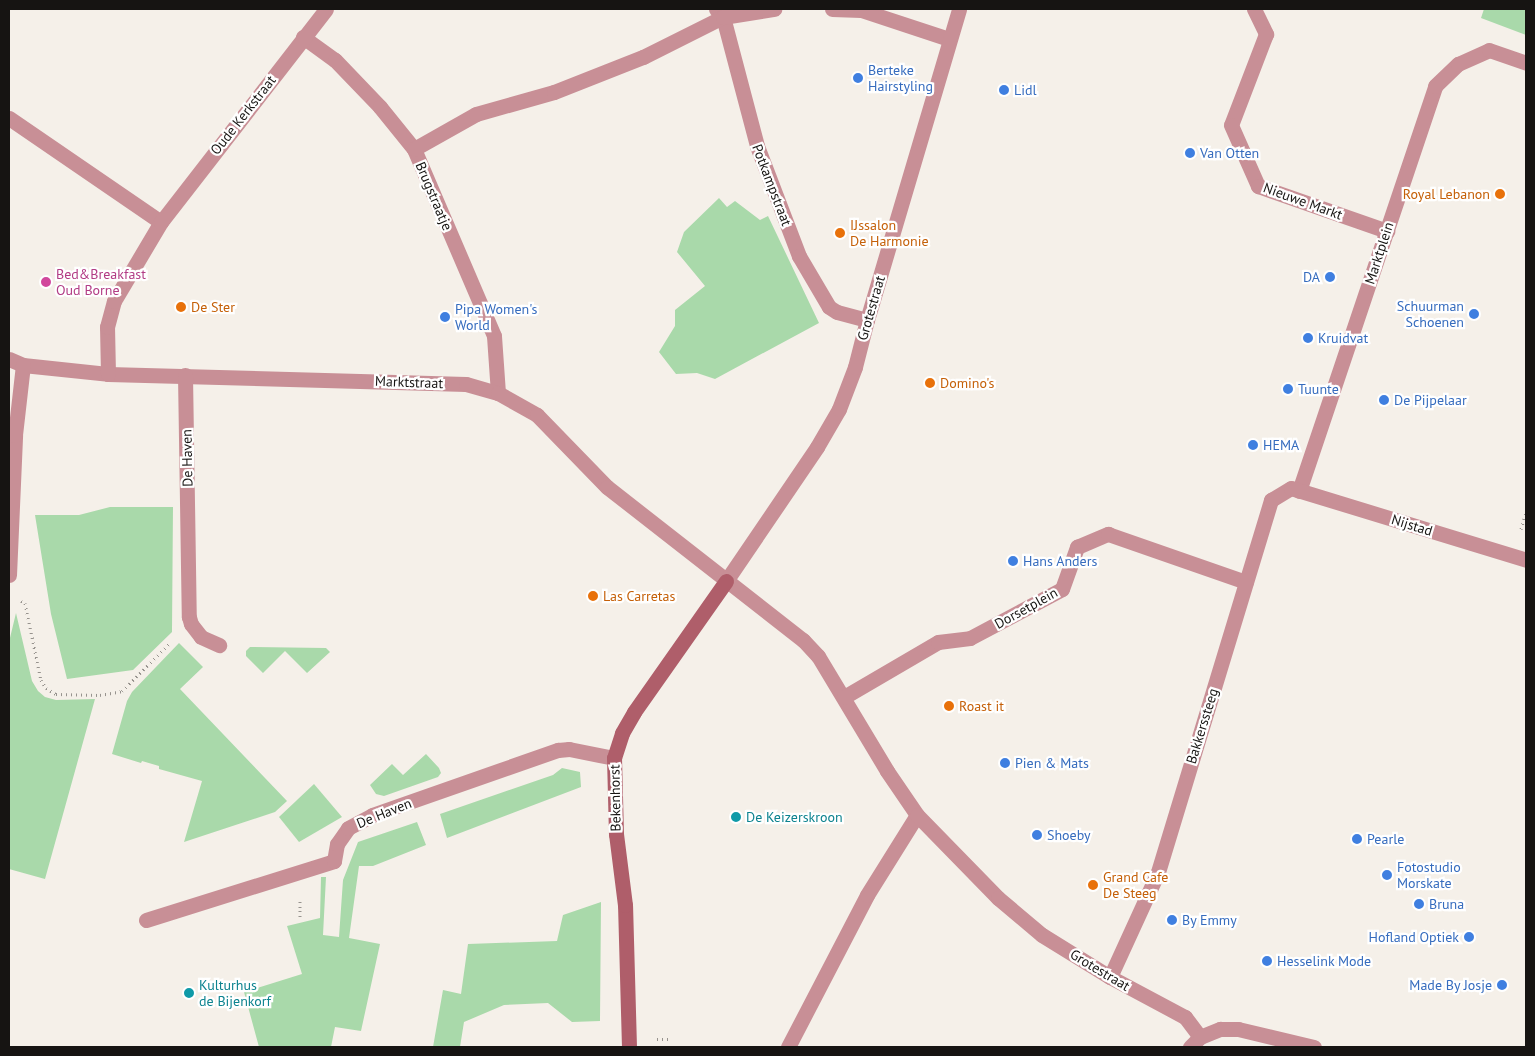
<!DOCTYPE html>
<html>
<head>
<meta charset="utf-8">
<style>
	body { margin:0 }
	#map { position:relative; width:1535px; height:1056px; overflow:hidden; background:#f5f0e9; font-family:"PT Sans",sans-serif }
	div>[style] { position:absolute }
	.green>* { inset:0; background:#a9d9aa }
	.path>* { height:3px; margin-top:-1.5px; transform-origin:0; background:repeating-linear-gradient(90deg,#97938e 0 1px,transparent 0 5px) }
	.lane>* { height:15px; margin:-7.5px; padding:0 7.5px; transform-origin:7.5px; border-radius:7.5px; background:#c88f96 }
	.street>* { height:15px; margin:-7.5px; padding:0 7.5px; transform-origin:7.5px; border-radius:7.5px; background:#c88f96 }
	.secondary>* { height:15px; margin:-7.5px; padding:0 7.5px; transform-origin:7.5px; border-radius:7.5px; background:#af5e6a }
	.dots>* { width:14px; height:14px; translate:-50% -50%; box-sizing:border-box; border:2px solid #fff; border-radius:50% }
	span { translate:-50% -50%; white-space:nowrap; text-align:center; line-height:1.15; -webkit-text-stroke:4.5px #fff; paint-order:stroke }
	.shop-label { font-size:14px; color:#366cbe }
	.left { translate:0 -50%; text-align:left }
	.right { translate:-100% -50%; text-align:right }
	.street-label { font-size:14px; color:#161412 }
	.food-label { font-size:14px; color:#c56008 }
	.hotel-label { font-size:14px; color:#b23c85 }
	.culture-label { font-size:14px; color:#0d838f }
	.frame { position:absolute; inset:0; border:10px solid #161412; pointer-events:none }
</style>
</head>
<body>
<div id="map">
	<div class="green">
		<i style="clip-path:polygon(1484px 9px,1526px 9px,1526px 35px,1481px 18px)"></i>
		<i style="clip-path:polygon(719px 198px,727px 207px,735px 201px,760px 220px,768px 216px,819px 323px,715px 379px,697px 373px,676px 374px,659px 352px,675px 326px,675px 310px,705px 286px,677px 252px,684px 232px)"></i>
		<i style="clip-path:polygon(110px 507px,173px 507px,172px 632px,133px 670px,67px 679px,51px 614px,35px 515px,79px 515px)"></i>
		<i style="clip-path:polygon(16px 613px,32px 681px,38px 691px,45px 697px,56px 700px,95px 699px,45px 879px,9px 869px,9px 642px)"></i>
		<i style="clip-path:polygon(179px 643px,203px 667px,180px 689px,287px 801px,275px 812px,184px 842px,202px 781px,159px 769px,159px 766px,142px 761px,141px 763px,112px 754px,127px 701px,132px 692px)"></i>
		<i style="clip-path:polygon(250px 647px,326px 648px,330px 652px,307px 673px,285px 651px,263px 673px,246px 656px,246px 651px)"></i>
		<i style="clip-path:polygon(426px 754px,439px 768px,441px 773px,438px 777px,384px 796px,376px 794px,370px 785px,392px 764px,403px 775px)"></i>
		<i style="clip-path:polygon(562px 768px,580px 772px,581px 787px,447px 838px,440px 814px,553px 775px)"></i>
		<i style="clip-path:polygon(314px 784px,342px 817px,299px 842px,279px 817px)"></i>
		<i style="clip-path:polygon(417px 822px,426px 845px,373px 866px,359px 866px,349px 938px,380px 944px,361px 1031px,335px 1027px,331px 1047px,259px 1047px,244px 992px,302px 974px,287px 926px,320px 918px,321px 877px,326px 877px,323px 935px,339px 937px,343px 880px,358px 842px)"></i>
		<i style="clip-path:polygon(601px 902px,600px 1021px,572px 1022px,548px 1003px,504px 1005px,464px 1022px,460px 1047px,433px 1047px,443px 990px,461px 994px,468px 944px,557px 941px,563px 915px)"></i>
	</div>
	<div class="path">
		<i style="left:1521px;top:529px;width:17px;rotate:-73deg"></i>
		<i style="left:21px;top:601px;width:4px;rotate:27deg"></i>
		<i style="left:25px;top:603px;width:79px;rotate:78.3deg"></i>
		<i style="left:41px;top:680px;width:9px;rotate:58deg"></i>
		<i style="left:46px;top:688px;width:12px;rotate:31deg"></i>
		<i style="left:56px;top:694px;width:44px;rotate:1.3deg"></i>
		<i style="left:100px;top:695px;width:22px;rotate:-10deg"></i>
		<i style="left:122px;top:691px;width:68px;rotate:-45deg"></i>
		<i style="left:300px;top:917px;width:16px;rotate:-90deg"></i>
		<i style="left:657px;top:1039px;width:11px"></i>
	</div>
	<div class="lane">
		<i style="left:788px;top:1047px;width:171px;rotate:-62.5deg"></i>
		<i style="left:867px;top:895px;width:94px;rotate:-58deg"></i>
	</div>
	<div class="street">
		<i style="left:716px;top:9px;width:11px;rotate:49deg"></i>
		<i style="left:723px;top:17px;width:133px;rotate:75.2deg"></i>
		<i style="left:757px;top:146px;width:118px;rotate:69.1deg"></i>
		<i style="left:799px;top:256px;width:59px;rotate:59.5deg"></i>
		<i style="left:829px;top:307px;width:9px;rotate:32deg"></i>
		<i style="left:837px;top:312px;width:31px;rotate:15deg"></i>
		<i style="left:832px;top:9px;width:29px;rotate:2deg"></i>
		<i style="left:861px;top:10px;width:93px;rotate:18.2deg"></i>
		<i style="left:1254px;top:9px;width:28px;rotate:64deg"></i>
		<i style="left:1266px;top:34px;width:97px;rotate:111deg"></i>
		<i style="left:1231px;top:125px;width:67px;rotate:66.1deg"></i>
		<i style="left:1258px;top:186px;width:137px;rotate:19.2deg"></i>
		<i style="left:303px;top:37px;width:39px;rotate:36deg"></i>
		<i style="left:335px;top:60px;width:65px;rotate:46.2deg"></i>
		<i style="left:380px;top:107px;width:54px;rotate:51deg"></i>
		<i style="left:414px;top:149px;width:203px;rotate:66.8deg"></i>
		<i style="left:494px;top:336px;width:57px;rotate:86deg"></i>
		<i style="left:9px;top:118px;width:184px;rotate:34.4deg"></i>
		<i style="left:414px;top:149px;width:71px;rotate:-29.4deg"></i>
		<i style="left:476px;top:114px;width:81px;rotate:-15.8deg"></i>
		<i style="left:554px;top:92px;width:96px;rotate:-21.5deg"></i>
		<i style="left:643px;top:57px;width:89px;rotate:-26.6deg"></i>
		<i style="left:723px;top:17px;width:52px;rotate:-8.9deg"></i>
		<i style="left:9px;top:359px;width:15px;rotate:23deg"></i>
		<i style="left:23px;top:365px;width:85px;rotate:6deg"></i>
		<i style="left:108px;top:374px;width:358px;rotate:1.6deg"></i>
		<i style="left:466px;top:384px;width:33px;rotate:16deg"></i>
		<i style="left:498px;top:393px;width:45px;rotate:29.4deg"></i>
		<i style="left:537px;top:415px;width:100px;rotate:45.8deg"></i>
		<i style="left:607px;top:487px;width:249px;rotate:38deg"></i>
		<i style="left:803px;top:640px;width:22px;rotate:47deg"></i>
		<i style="left:818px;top:656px;width:134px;rotate:59deg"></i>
		<i style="left:887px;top:771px;width:53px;rotate:55.7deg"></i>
		<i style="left:917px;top:815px;width:116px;rotate:45.7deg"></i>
		<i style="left:998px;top:898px;width:57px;rotate:40.1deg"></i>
		<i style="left:1042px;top:935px;width:80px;rotate:31.7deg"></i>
		<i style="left:1110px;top:977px;width:85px;rotate:28.1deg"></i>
		<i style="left:1185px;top:1017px;width:25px;rotate:53deg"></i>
		<i style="left:108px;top:374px;width:47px;rotate:-91.2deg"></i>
		<i style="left:107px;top:327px;width:27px;rotate:-75deg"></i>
		<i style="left:114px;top:301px;width:92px;rotate:-59.3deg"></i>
		<i style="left:161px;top:222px;width:269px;rotate:-52.2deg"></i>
		<i style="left:185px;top:375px;width:242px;rotate:89.1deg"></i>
		<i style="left:189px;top:617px;width:7px;rotate:74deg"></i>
		<i style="left:191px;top:624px;width:16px;rotate:52deg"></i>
		<i style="left:201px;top:637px;width:20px;rotate:24deg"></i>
		<i style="left:1299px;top:491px;width:427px;rotate:-71.4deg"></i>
		<i style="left:1435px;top:86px;width:32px;rotate:-44deg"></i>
		<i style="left:1458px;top:64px;width:34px;rotate:-24deg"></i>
		<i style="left:1489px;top:50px;width:39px;rotate:19deg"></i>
		<i style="left:9px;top:575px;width:140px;rotate:-87.5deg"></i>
		<i style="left:15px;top:435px;width:70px;rotate:-83.5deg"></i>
		<i style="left:726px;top:581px;width:162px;rotate:-55.8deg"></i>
		<i style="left:817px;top:447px;width:44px;rotate:-59.9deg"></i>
		<i style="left:839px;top:409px;width:45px;rotate:-69.1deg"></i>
		<i style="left:855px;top:367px;width:49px;rotate:-75.7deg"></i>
		<i style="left:867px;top:320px;width:324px;rotate:-73.5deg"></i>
		<i style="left:844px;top:697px;width:109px;rotate:-30.3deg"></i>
		<i style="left:938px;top:642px;width:32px;rotate:-7deg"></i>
		<i style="left:970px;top:638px;width:104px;rotate:-28deg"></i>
		<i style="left:1062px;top:589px;width:45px;rotate:-70.3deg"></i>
		<i style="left:1077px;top:547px;width:34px;rotate:-23deg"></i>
		<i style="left:1108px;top:534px;width:146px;rotate:19.2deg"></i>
		<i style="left:146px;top:920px;width:197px;rotate:-17.4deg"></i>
		<i style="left:334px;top:861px;width:17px;rotate:-80deg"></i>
		<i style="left:337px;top:844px;width:19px;rotate:-55deg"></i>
		<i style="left:348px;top:828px;width:27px;rotate:-28deg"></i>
		<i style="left:372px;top:815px;width:197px;rotate:-19.3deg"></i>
		<i style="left:558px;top:750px;width:11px;rotate:-5deg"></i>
		<i style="left:569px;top:749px;width:46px;rotate:11.3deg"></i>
		<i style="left:1110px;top:977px;width:115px;rotate:-65.4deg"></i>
		<i style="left:1158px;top:872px;width:389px;rotate:-73.1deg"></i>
		<i style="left:1271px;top:500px;width:23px;rotate:-31deg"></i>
		<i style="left:1291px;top:488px;width:246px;rotate:17deg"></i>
		<i style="left:1190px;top:1047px;width:14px;rotate:-45deg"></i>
		<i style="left:1200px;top:1037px;width:22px;rotate:-22deg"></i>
		<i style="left:1220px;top:1029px;width:18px"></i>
		<i style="left:1238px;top:1029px;width:78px;rotate:13.3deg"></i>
	</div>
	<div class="secondary">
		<i style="left:629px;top:1047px;width:142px;rotate:-91.6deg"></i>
		<i style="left:625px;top:905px;width:72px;rotate:-97.2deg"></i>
		<i style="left:616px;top:834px;width:76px;rotate:-91.5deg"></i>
		<i style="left:614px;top:758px;width:26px;rotate:-72deg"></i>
		<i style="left:622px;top:733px;width:24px;rotate:-60deg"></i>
		<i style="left:634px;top:712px;width:160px;rotate:-54.9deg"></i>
	</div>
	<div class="dots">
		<i style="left:858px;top:78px;background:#3f7fe0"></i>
		<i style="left:1004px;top:90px;background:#3f7fe0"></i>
		<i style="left:1190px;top:153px;background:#3f7fe0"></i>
		<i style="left:1500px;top:194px;background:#e8710a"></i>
		<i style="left:840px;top:233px;background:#e8710a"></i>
		<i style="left:1330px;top:277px;background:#3f7fe0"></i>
		<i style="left:46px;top:282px;background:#d1479c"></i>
		<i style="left:181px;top:307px;background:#e8710a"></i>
		<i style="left:1474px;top:314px;background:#3f7fe0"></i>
		<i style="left:445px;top:317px;background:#3f7fe0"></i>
		<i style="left:1308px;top:338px;background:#3f7fe0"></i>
		<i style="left:930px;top:383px;background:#e8710a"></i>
		<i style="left:1288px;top:389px;background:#3f7fe0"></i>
		<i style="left:1384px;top:400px;background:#3f7fe0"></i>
		<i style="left:1253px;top:445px;background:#3f7fe0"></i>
		<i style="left:1013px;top:561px;background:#3f7fe0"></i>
		<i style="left:593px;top:596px;background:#e8710a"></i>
		<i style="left:949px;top:706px;background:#e8710a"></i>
		<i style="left:1005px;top:763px;background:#3f7fe0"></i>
		<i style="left:736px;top:817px;background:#0f9aa8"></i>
		<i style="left:1037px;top:835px;background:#3f7fe0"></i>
		<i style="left:1357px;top:839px;background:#3f7fe0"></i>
		<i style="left:1387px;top:875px;background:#3f7fe0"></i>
		<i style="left:1093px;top:885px;background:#e8710a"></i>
		<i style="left:1419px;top:904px;background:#3f7fe0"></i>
		<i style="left:1172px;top:920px;background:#3f7fe0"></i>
		<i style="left:1469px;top:937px;background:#3f7fe0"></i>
		<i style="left:1267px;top:961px;background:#3f7fe0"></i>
		<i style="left:1502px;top:985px;background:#3f7fe0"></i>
		<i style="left:189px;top:993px;background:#0f9aa8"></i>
	</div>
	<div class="shop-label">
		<span class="left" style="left:868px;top:78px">Berteke<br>Hairstyling</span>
		<span class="left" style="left:1014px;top:90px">Lidl</span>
		<span class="left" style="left:1200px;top:153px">Van Otten</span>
		<span class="right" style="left:1320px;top:277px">DA</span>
		<span class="right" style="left:1464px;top:314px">Schuurman<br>Schoenen</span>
		<span class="left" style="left:455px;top:317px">Pipa Women's<br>World</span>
		<span class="left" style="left:1318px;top:338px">Kruidvat</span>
		<span class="left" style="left:1298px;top:389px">Tuunte</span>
		<span class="left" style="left:1394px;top:400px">De Pijpelaar</span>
		<span class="left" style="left:1263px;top:445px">HEMA</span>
		<span class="left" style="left:1023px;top:561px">Hans Anders</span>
		<span class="left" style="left:1015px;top:763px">Pien &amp; Mats</span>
		<span class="left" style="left:1047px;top:835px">Shoeby</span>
		<span class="left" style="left:1367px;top:839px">Pearle</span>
		<span class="left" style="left:1397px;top:875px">Fotostudio<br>Morskate</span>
		<span class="left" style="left:1429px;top:904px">Bruna</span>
		<span class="left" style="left:1182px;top:920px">By Emmy</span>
		<span class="right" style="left:1459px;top:937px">Hofland Optiek</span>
		<span class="left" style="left:1277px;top:961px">Hesselink Mode</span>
		<span class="right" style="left:1492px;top:985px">Made By Josje</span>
	</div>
	<div class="street-label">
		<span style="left:243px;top:115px;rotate:-52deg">Oude Kerkstraat</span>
		<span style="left:772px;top:185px;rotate:69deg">Potkampstraat</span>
		<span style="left:434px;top:196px;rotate:67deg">Brugstraatje</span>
		<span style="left:1303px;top:201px;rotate:20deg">Nieuwe Markt</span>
		<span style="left:1379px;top:253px;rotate:-72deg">Marktplein</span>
		<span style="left:871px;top:308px;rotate:-74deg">Grotestraat</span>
		<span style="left:409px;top:382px;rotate:2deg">Marktstraat</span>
		<span style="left:187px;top:458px;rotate:-91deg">De Haven</span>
		<span style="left:1412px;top:525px;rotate:17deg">Nijstad</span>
		<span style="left:1026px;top:608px;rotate:-29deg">Dorsetplein</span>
		<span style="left:1202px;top:726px;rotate:-73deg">Bakkerssteeg</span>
		<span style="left:615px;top:798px;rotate:-91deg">Bekenhorst</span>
		<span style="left:384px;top:813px;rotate:-22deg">De Haven</span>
		<span style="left:1100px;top:970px;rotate:31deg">Grotestraat</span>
	</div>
	<div class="food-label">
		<span class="right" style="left:1490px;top:194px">Royal Lebanon</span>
		<span class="left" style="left:850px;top:233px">IJssalon<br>De Harmonie</span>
		<span class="left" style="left:191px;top:307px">De Ster</span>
		<span class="left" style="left:940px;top:383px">Domino's</span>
		<span class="left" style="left:603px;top:596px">Las Carretas</span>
		<span class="left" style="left:959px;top:706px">Roast it</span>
		<span class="left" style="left:1103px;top:885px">Grand Cafe<br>De Steeg</span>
	</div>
	<div class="hotel-label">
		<span class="left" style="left:56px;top:282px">Bed&amp;Breakfast<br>Oud Borne</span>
	</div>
	<div class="culture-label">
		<span class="left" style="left:746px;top:817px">De Keizerskroon</span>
		<span class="left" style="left:199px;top:993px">Kulturhus<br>de Bijenkorf</span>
	</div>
	<div class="frame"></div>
</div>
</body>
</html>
